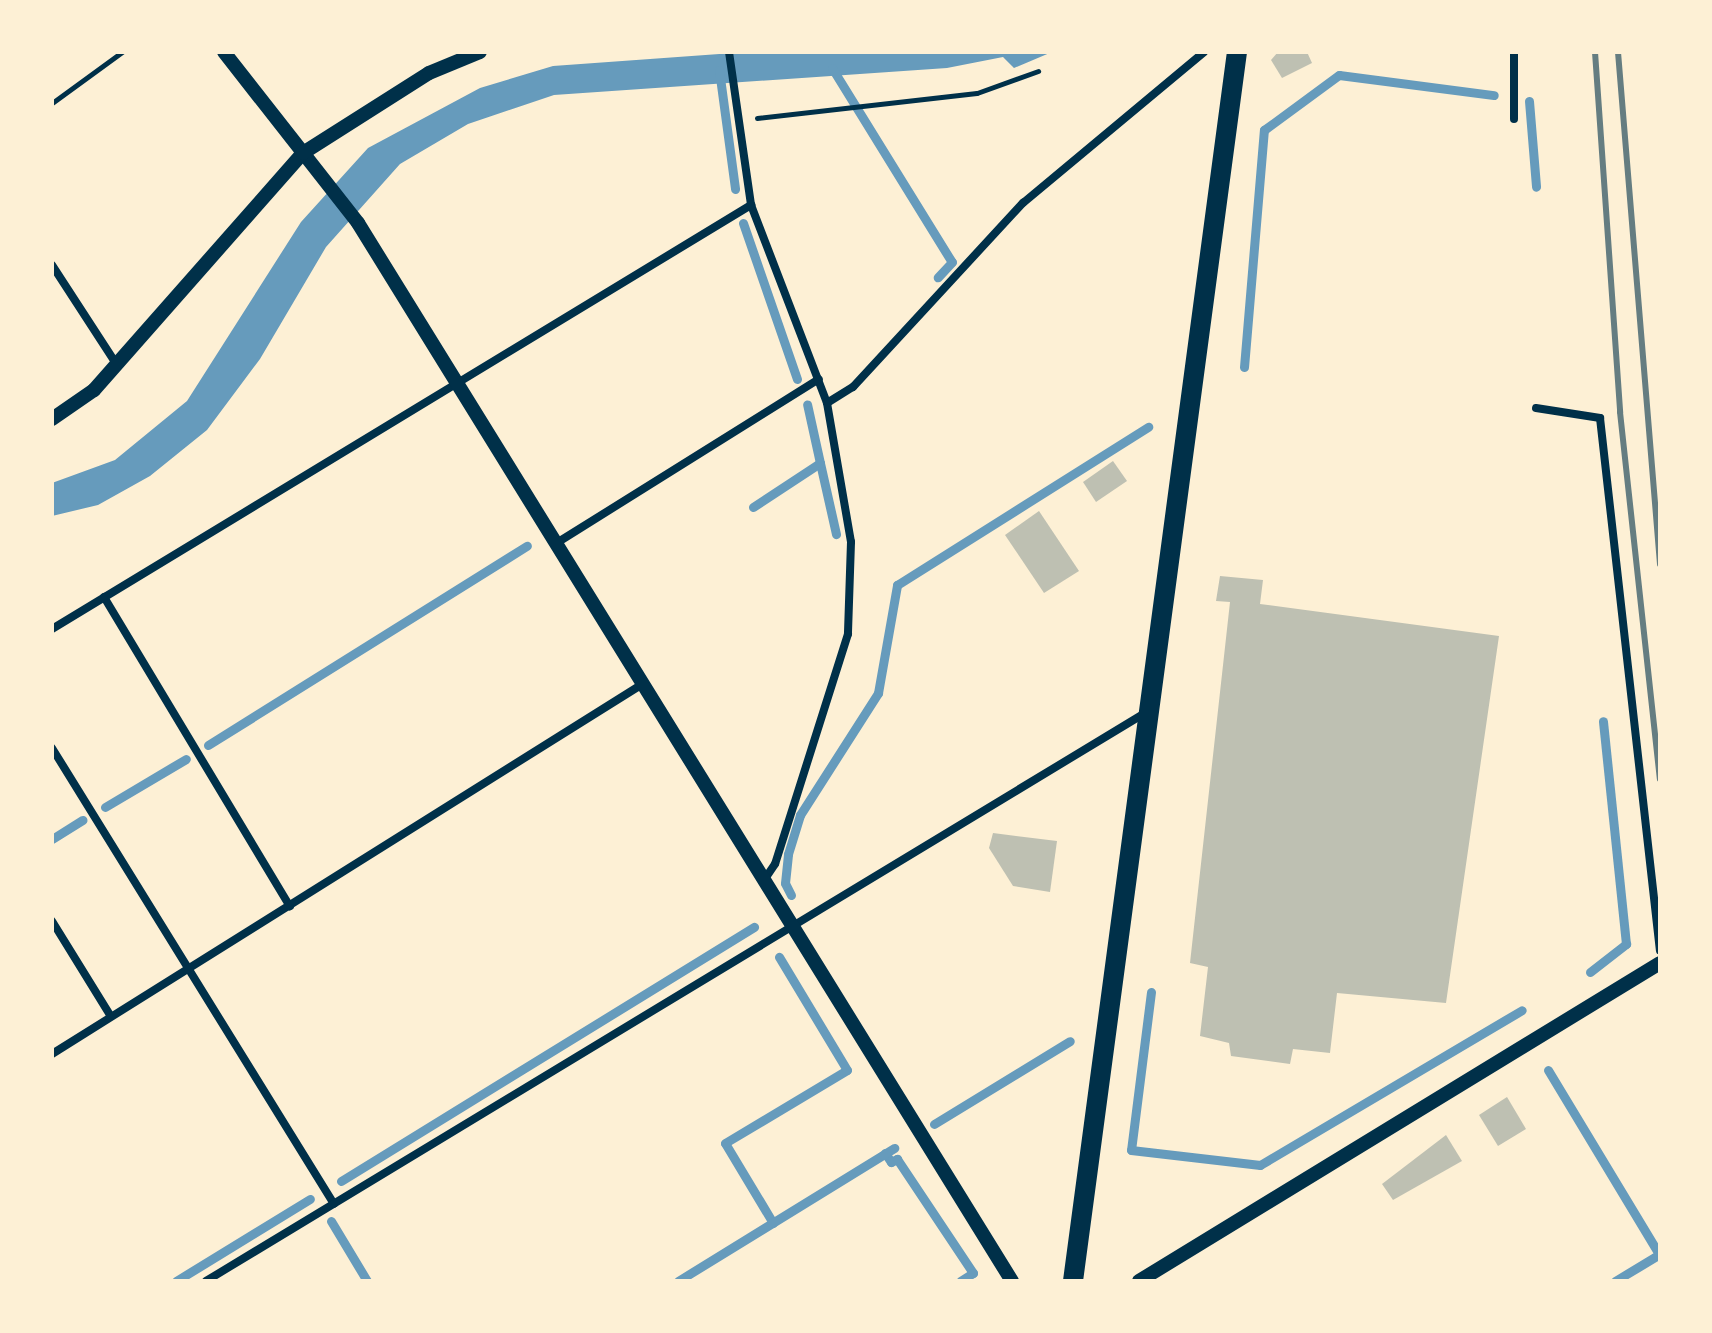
<!DOCTYPE html>
<html>
<head>
<meta charset="utf-8">
<style>
	body { margin:0 }
	#map { position:relative; width:1712px; height:1333px; overflow:hidden; background:#fdf0d5; font-family:"IBM Plex Sans",sans-serif }
	div>[style] { position:absolute }
	.water>* { inset:0; background:#669bbc }
	.stream>* { height:9px; margin:-4.5px; padding:0 4.5px; transform-origin:4.5px; border-radius:4.5px; background:#669bbc }
	.building>* { inset:0; background:#bec0b2 }
	.path>* { height:5px; margin:-2.5px; padding:0 2.5px; transform-origin:2.5px; border-radius:2.5px; background:#003049 }
	.minor>* { height:8px; margin:-4px; padding:0 4px; transform-origin:4px; border-radius:4px; background:#003049 }
	.tertiary>* { height:14px; margin:-7px; padding:0 7px; transform-origin:7px; border-radius:7px; background:#003049 }
	.primary>* { height:20px; margin:-10px; padding:0 10px; transform-origin:10px; border-radius:10px; background:#003049 }
	.rail>* { height:6px; margin:-3px; padding:0 3px; transform-origin:3px; border-radius:3px; background:#657d81 }
	span { translate:-50% -50%; white-space:nowrap; text-align:center; line-height:1.15; -webkit-text-stroke:6px #fdf0d5; paint-order:stroke }
	.frame { position:absolute; inset:0; border:54px solid #fdf0d5; pointer-events:none }
</style>
</head>
<body>
<div id="map">
	<div class="water">
		<i style="clip-path:polygon(747px 52px,1052px 52px,1014px 68px,1003px 57px,947px 68px,554px 95px,468px 124px,400px 164px,326px 247px,260px 359px,207px 430px,150px 476px,98px 505px,52px 516px,52px 483px,115px 460px,187px 401px,301px 222px,368px 148px,480px 88px,553px 66px)"></i>
	</div>
	<div class="stream">
		<i style="left:832px;top:68px;width:228px;rotate:58.3deg"></i>
		<i style="left:952px;top:262px;width:21px;rotate:133deg"></i>
		<i style="left:719px;top:70px;width:120px;rotate:82.3deg"></i>
		<i style="left:1529px;top:101px;width:86px;rotate:85.3deg"></i>
		<i style="left:743px;top:223px;width:165px;rotate:70.9deg"></i>
		<i style="left:1244px;top:367px;width:238px;rotate:-85.2deg"></i>
		<i style="left:1264px;top:130px;width:93px;rotate:-36.3deg"></i>
		<i style="left:1339px;top:75px;width:156px;rotate:7.4deg"></i>
		<i style="left:820px;top:463px;width:73px;rotate:77.3deg"></i>
		<i style="left:753px;top:507px;width:80px;rotate:-33.3deg"></i>
		<i style="left:820px;top:463px;width:60px;rotate:-102.4deg"></i>
		<i style="left:208px;top:745px;width:376px;rotate:-32deg"></i>
		<i style="left:105px;top:807px;width:94px;rotate:-30.7deg"></i>
		<i style="left:52px;top:839px;width:36px;rotate:-32deg"></i>
		<i style="left:791px;top:895px;width:13px;rotate:-117deg"></i>
		<i style="left:785px;top:883px;width:29px;rotate:-84deg"></i>
		<i style="left:788px;top:854px;width:41px;rotate:-72.9deg"></i>
		<i style="left:800px;top:815px;width:145px;rotate:-57.4deg"></i>
		<i style="left:878px;top:693px;width:110px;rotate:-80deg"></i>
		<i style="left:897px;top:585px;width:297px;rotate:-32.2deg"></i>
		<i style="left:1590px;top:972px;width:46px;rotate:-37.9deg"></i>
		<i style="left:1626px;top:944px;width:224px;rotate:-95.9deg"></i>
		<i style="left:1151px;top:992px;width:159px;rotate:97.2deg"></i>
		<i style="left:1131px;top:1150px;width:130px;rotate:6.6deg"></i>
		<i style="left:1260px;top:1165px;width:304px;rotate:-30.6deg"></i>
		<i style="left:1548px;top:1070px;width:217px;rotate:58.9deg"></i>
		<i style="left:934px;top:1124px;width:159px;rotate:-31.4deg"></i>
		<i style="left:885px;top:1153px;width:11px;rotate:56deg"></i>
		<i style="left:891px;top:1162px;width:7px;rotate:-27deg"></i>
		<i style="left:897px;top:1159px;width:137px;rotate:56.3deg"></i>
		<i style="left:973px;top:1273px;width:15px;rotate:148deg"></i>
		<i style="left:341px;top:1181px;width:485px;rotate:-31.6deg"></i>
		<i style="left:331px;top:1221px;width:70px;rotate:59deg"></i>
		<i style="left:773px;top:1223px;width:93px;rotate:-121deg"></i>
		<i style="left:725px;top:1143px;width:142px;rotate:-30.9deg"></i>
		<i style="left:847px;top:1070px;width:132px;rotate:-121deg"></i>
		<i style="left:176px;top:1281px;width:157px;rotate:-31.5deg"></i>
		<i style="left:678px;top:1281px;width:254px;rotate:-31.6deg"></i>
		<i style="left:1615px;top:1281px;width:52px;rotate:-31deg"></i>
	</div>
	<div class="building">
		<i style="clip-path:polygon(1278px 52px,1307px 52px,1312px 63px,1282px 78px,1271px 60px)"></i>
		<i style="clip-path:polygon(1113px 461px,1127px 481px,1096px 502px,1083px 482px)"></i>
		<i style="clip-path:polygon(1039px 511px,1079px 571px,1044px 593px,1005px 535px)"></i>
		<i style="clip-path:polygon(1220px 576px,1263px 580px,1260px 604px,1499px 636px,1446px 1003px,1337px 993px,1330px 1053px,1293px 1049px,1290px 1064px,1231px 1056px,1229px 1043px,1200px 1036px,1208px 967px,1190px 963px,1230px 602px,1216px 601px)"></i>
		<i style="clip-path:polygon(993px 833px,1057px 841px,1050px 892px,1013px 886px,989px 848px)"></i>
		<i style="clip-path:polygon(1507px 1097px,1526px 1129px,1498px 1146px,1479px 1115px)"></i>
		<i style="clip-path:polygon(1446px 1135px,1462px 1161px,1393px 1200px,1382px 1184px)"></i>
	</div>
	<div class="path">
		<i style="left:52px;top:103px;width:87px;rotate:-36.1deg"></i>
		<i style="left:757px;top:118px;width:221px;rotate:-6.5deg"></i>
		<i style="left:977px;top:93px;width:65px;rotate:-19.8deg"></i>
	</div>
	<div class="minor">
		<i style="left:729px;top:52px;width:155px;rotate:81.8deg"></i>
		<i style="left:751px;top:205px;width:212px;rotate:69deg"></i>
		<i style="left:827px;top:403px;width:141px;rotate:80.2deg"></i>
		<i style="left:851px;top:542px;width:92px;rotate:91.9deg"></i>
		<i style="left:848px;top:634px;width:241px;rotate:107.6deg"></i>
		<i style="left:775px;top:864px;width:22px;rotate:124deg"></i>
		<i style="left:1514px;top:52px;width:67px;rotate:90deg"></i>
		<i style="left:52px;top:265px;width:119px;rotate:57deg"></i>
		<i style="left:827px;top:403px;width:31px;rotate:-32deg"></i>
		<i style="left:853px;top:387px;width:251px;rotate:-47.3deg"></i>
		<i style="left:1023px;top:203px;width:236px;rotate:-39.8deg"></i>
		<i style="left:1536px;top:408px;width:65px;rotate:8.9deg"></i>
		<i style="left:1600px;top:418px;width:536px;rotate:83.58deg"></i>
		<i style="left:555px;top:544px;width:311px;rotate:-32deg"></i>
		<i style="left:104px;top:597px;width:361px;rotate:59deg"></i>
		<i style="left:52px;top:629px;width:818px;rotate:-31.24deg"></i>
		<i style="left:52px;top:748px;width:536px;rotate:58.27deg"></i>
		<i style="left:52px;top:921px;width:110px;rotate:58.3deg"></i>
		<i style="left:52px;top:1054px;width:695px;rotate:-32.07deg"></i>
		<i style="left:206px;top:1281px;width:1097px;rotate:-31.17deg"></i>
	</div>
	<div class="tertiary">
		<i style="left:224px;top:52px;width:217px;rotate:51.9deg"></i>
		<i style="left:358px;top:223px;width:1244px;rotate:58.28deg"></i>
		<i style="left:52px;top:419px;width:51px;rotate:-34.6deg"></i>
		<i style="left:94px;top:390px;width:316px;rotate:-48.6deg"></i>
		<i style="left:303px;top:153px;width:149px;rotate:-32.4deg"></i>
		<i style="left:429px;top:73px;width:55px;rotate:-22.4deg"></i>
		<i style="left:1139px;top:1281px;width:610px;rotate:-31.4deg"></i>
	</div>
	<div class="primary">
		<i style="left:1073px;top:1281px;width:1240px;rotate:-82.4deg"></i>
	</div>
	<div class="rail">
		<i style="left:1595px;top:52px;width:361px;rotate:86deg"></i>
		<i style="left:1620px;top:412px;width:369px;rotate:83.8deg"></i>
		<i style="left:1618px;top:52px;width:514px;rotate:85.31deg"></i>
	</div>
	<div class="frame"></div>
</div>
</body>
</html>
